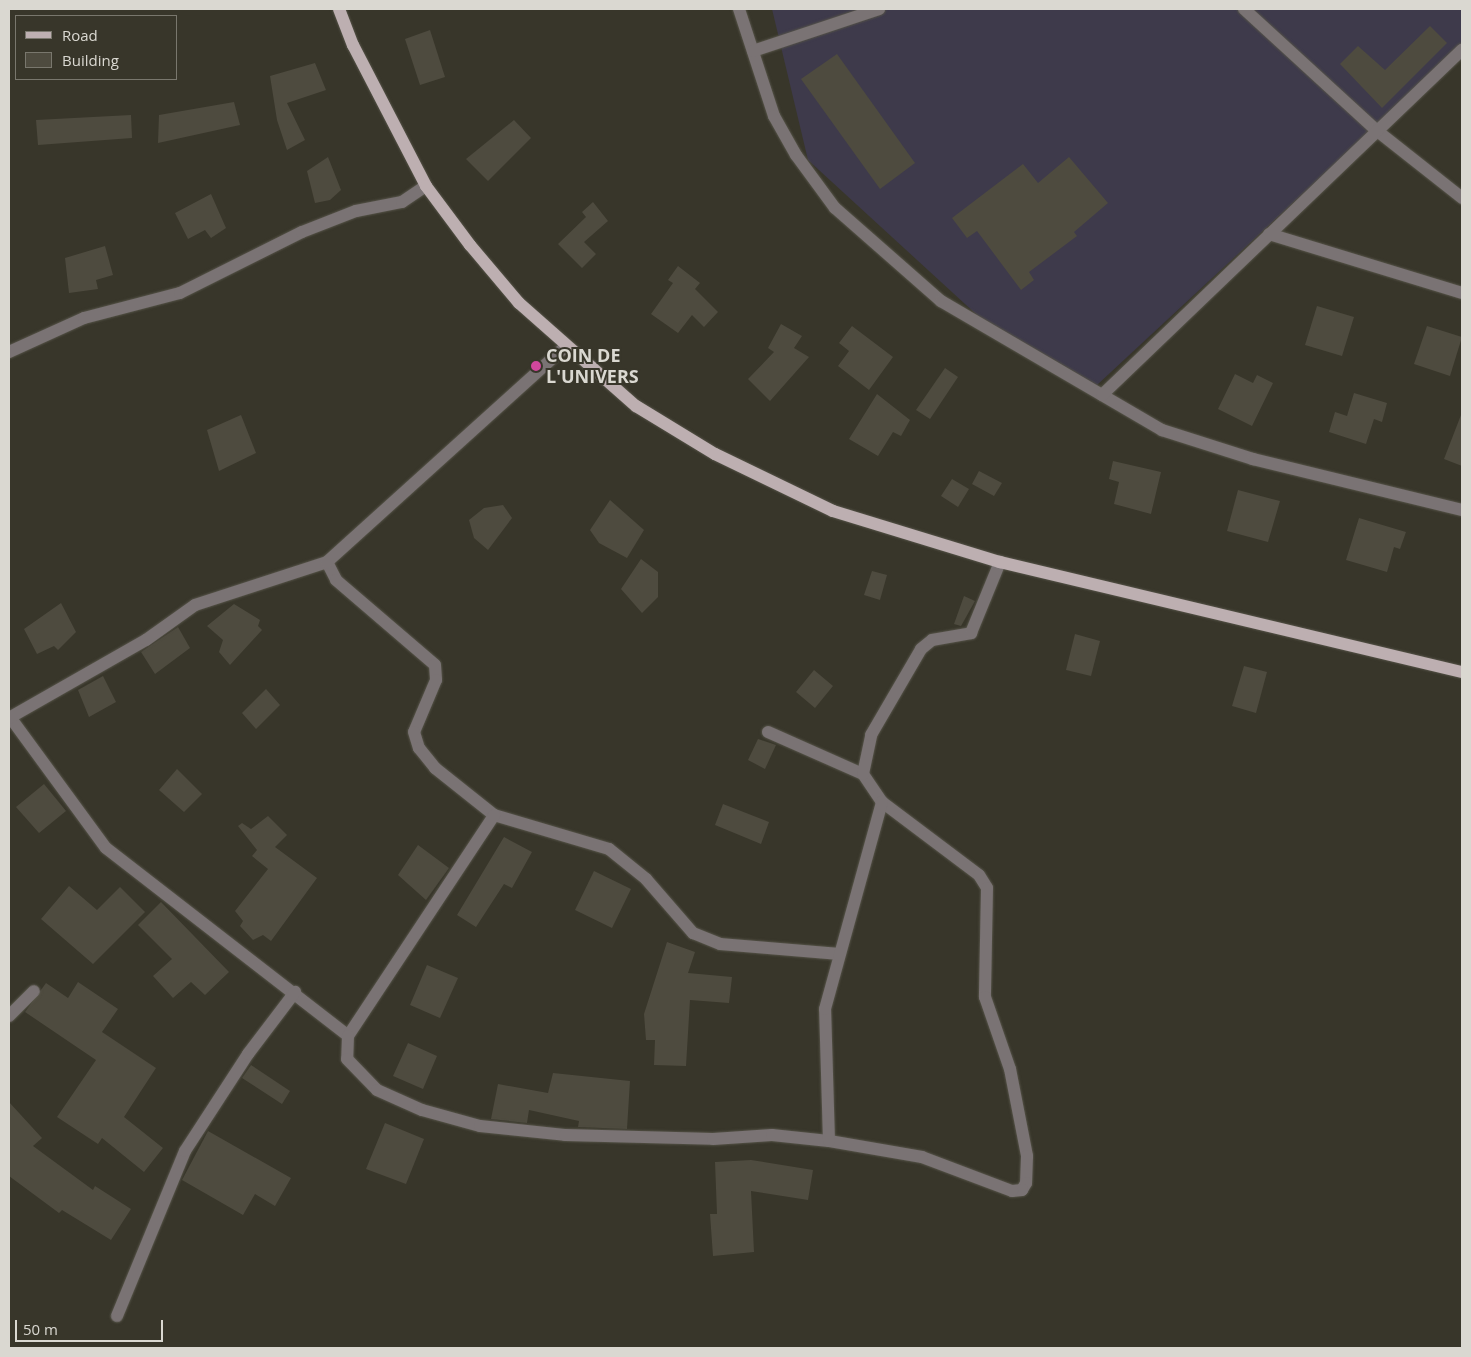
<!DOCTYPE html>
<html>
<head>
<meta charset="utf-8">
<style>
	body { margin:0 }
	#map { position:relative; width:1471px; height:1357px; overflow:hidden; background:#38362a; font-family:"Open Sans",sans-serif }
	div>[style] { position:absolute }
	.industrial>* { inset:0; background:#3e3a4b }
	.building>* { inset:0; background:#4e4b3f }
	.roads { filter:drop-shadow(0 0 1px #555348) drop-shadow(0 0 1px #555348) }
	.minor>* { height:12px; margin:-6px; padding:0 6px; transform-origin:6px; border-radius:6px; background:#7a7374 }
	.major>* { height:12px; margin:-6px; padding:0 6px; transform-origin:6px; border-radius:6px; background:#bdafb1 }
	.dots>* { width:14px; height:14px; translate:-50% -50%; box-sizing:border-box; border:2px solid #38362a; border-radius:50% }
	span { translate:-50% -50%; white-space:nowrap; text-align:center; line-height:1.15; -webkit-text-stroke:4px #38362a; paint-order:stroke }
	.poi-label { font-size:18px; color:#dad8d1; font-weight:700 }
	.left { translate:0 -50%; text-align:left }
	.frame { position:absolute; inset:0; border:10px solid #dad8d1; pointer-events:none }
	.legend { position:absolute; left:15px; top:15px; width:162px; height:65px; box-sizing:border-box; background:#38362a; border:1px solid #79776d; margin:0; padding:6px 9px; list-style:none; font-size:15px; color:#dad8d1 }
	.legend li { display:flex; align-items:center; gap:10px; height:25px }
	.legend b { width:25px; border:1px solid #79776d }
	.scale { position:absolute; left:15px; top:1320px; width:148px; height:22px; box-sizing:border-box; border:2px solid #dad8d1; border-top:0; padding-left:6px; font-size:15px; line-height:18px; white-space:nowrap; color:#dad8d1; -webkit-text-stroke:4px #38362a; paint-order:stroke }
</style>
</head>
<body>
<div id="map">
	<div class="industrial">
		<i style="clip-path:polygon(772px 9px,1462px 9px,1462px 46px,1097px 385px,977px 315px,808px 160px)"></i>
	</div>
	<div class="building">
		<i style="clip-path:polygon(1430px 26px,1447px 43px,1382px 108px,1340px 64px,1358px 46px,1385px 70px)"></i>
		<i style="clip-path:polygon(430px 30px,445px 77px,420px 85px,405px 39px)"></i>
		<i style="clip-path:polygon(837px 54px,915px 163px,880px 189px,801px 79px)"></i>
		<i style="clip-path:polygon(315px 63px,326px 90px,287px 103px,305px 140px,287px 150px,277px 120px,270px 76px)"></i>
		<i style="clip-path:polygon(234px 102px,240px 125px,158px 143px,159px 115px)"></i>
		<i style="clip-path:polygon(131px 115px,132px 138px,38px 145px,36px 120px)"></i>
		<i style="clip-path:polygon(514px 120px,531px 138px,488px 181px,466px 159px)"></i>
		<i style="clip-path:polygon(328px 157px,341px 190px,330px 200px,315px 203px,307px 171px)"></i>
		<i style="clip-path:polygon(1069px 157px,1108px 203px,1074px 232px,1077px 236px,1029px 272px,1034px 280px,1021px 290px,977px 231px,967px 238px,952px 218px,1023px 164px,1038px 183px)"></i>
		<i style="clip-path:polygon(211px 194px,226px 228px,211px 238px,205px 230px,188px 239px,175px 213px)"></i>
		<i style="clip-path:polygon(593px 202px,608px 221px,584px 242px,596px 254px,582px 268px,558px 244px,586px 217px,582px 212px)"></i>
		<i style="clip-path:polygon(105px 246px,113px 275px,96px 280px,98px 289px,69px 293px,65px 258px)"></i>
		<i style="clip-path:polygon(678px 266px,700px 283px,695px 289px,718px 312px,704px 327px,692px 315px,678px 333px,651px 314px,673px 283px,668px 280px)"></i>
		<i style="clip-path:polygon(1317px 306px,1354px 317px,1342px 356px,1305px 345px)"></i>
		<i style="clip-path:polygon(781px 324px,802px 336px,794px 348px,809px 357px,770px 401px,748px 379px,774px 352px,768px 348px)"></i>
		<i style="clip-path:polygon(852px 326px,893px 357px,869px 390px,838px 366px,849px 351px,839px 343px)"></i>
		<i style="clip-path:polygon(1427px 326px,1462px 337px,1450px 376px,1414px 364px)"></i>
		<i style="clip-path:polygon(945px 368px,958px 377px,930px 419px,916px 410px)"></i>
		<i style="clip-path:polygon(1235px 374px,1253px 383px,1257px 375px,1273px 383px,1252px 426px,1218px 409px)"></i>
		<i style="clip-path:polygon(1354px 393px,1387px 403px,1382px 422px,1374px 419px,1366px 444px,1329px 432px,1335px 412px,1347px 416px)"></i>
		<i style="clip-path:polygon(877px 394px,910px 420px,901px 436px,893px 432px,878px 456px,849px 439px)"></i>
		<i style="clip-path:polygon(241px 415px,256px 453px,219px 471px,207px 430px)"></i>
		<i style="clip-path:polygon(1461px 415px,1462px 416px,1462px 466px,1444px 459px)"></i>
		<i style="clip-path:polygon(1113px 461px,1161px 472px,1151px 514px,1114px 504px,1119px 482px,1109px 479px)"></i>
		<i style="clip-path:polygon(979px 471px,1002px 483px,994px 496px,972px 484px)"></i>
		<i style="clip-path:polygon(952px 479px,969px 489px,958px 507px,941px 496px)"></i>
		<i style="clip-path:polygon(1238px 490px,1280px 501px,1268px 542px,1227px 531px)"></i>
		<i style="clip-path:polygon(610px 500px,644px 530px,627px 558px,599px 543px,590px 530px)"></i>
		<i style="clip-path:polygon(503px 505px,512px 518px,488px 550px,474px 538px,469px 520px,484px 508px)"></i>
		<i style="clip-path:polygon(1359px 518px,1406px 532px,1400px 549px,1394px 547px,1387px 572px,1346px 560px)"></i>
		<i style="clip-path:polygon(641px 559px,658px 572px,658px 597px,642px 613px,621px 589px)"></i>
		<i style="clip-path:polygon(872px 571px,887px 575px,880px 600px,864px 595px)"></i>
		<i style="clip-path:polygon(964px 596px,975px 601px,961px 626px,954px 624px)"></i>
		<i style="clip-path:polygon(61px 603px,76px 632px,58px 650px,54px 646px,37px 654px,24px 629px)"></i>
		<i style="clip-path:polygon(234px 604px,260px 620px,258px 626px,262px 630px,230px 665px,219px 652px,223px 640px,207px 626px)"></i>
		<i style="clip-path:polygon(178px 627px,190px 648px,155px 674px,141px 652px)"></i>
		<i style="clip-path:polygon(1075px 634px,1100px 641px,1091px 676px,1066px 670px)"></i>
		<i style="clip-path:polygon(1244px 666px,1267px 672px,1256px 713px,1232px 706px)"></i>
		<i style="clip-path:polygon(814px 670px,833px 686px,815px 708px,796px 692px)"></i>
		<i style="clip-path:polygon(103px 676px,116px 702px,89px 717px,78px 690px)"></i>
		<i style="clip-path:polygon(266px 689px,280px 705px,256px 729px,242px 713px)"></i>
		<i style="clip-path:polygon(758px 739px,776px 745px,765px 769px,748px 760px)"></i>
		<i style="clip-path:polygon(177px 769px,202px 794px,184px 812px,159px 790px)"></i>
		<i style="clip-path:polygon(44px 784px,66px 811px,39px 833px,16px 807px)"></i>
		<i style="clip-path:polygon(723px 804px,769px 822px,761px 844px,715px 825px)"></i>
		<i style="clip-path:polygon(268px 816px,287px 835px,275px 847px,317px 878px,271px 941px,263px 935px,253px 940px,240px 926px,243px 921px,235px 911px,268px 869px,252px 856px,257px 850px,238px 826px,242px 823px,251px 829px)"></i>
		<i style="clip-path:polygon(504px 837px,532px 852px,512px 888px,504px 884px,476px 927px,457px 915px)"></i>
		<i style="clip-path:polygon(418px 845px,449px 868px,426px 900px,398px 875px)"></i>
		<i style="clip-path:polygon(594px 871px,631px 889px,612px 928px,575px 910px)"></i>
		<i style="clip-path:polygon(69px 886px,97px 910px,120px 887px,145px 912px,93px 964px,41px 919px)"></i>
		<i style="clip-path:polygon(161px 902px,229px 972px,205px 995px,191px 982px,173px 998px,153px 976px,172px 959px,138px 925px)"></i>
		<i style="clip-path:polygon(667px 942px,695px 952px,688px 973px,732px 977px,729px 1003px,690px 1000px,686px 1066px,654px 1065px,655px 1040px,646px 1040px,644px 1014px)"></i>
		<i style="clip-path:polygon(427px 965px,458px 978px,440px 1018px,410px 1005px)"></i>
		<i style="clip-path:polygon(78px 982px,118px 1009px,102px 1032px,156px 1068px,124px 1117px,163px 1148px,144px 1172px,102px 1138px,98px 1144px,57px 1117px,96px 1060px,25px 1012px,46px 983px,68px 998px)"></i>
		<i style="clip-path:polygon(408px 1043px,437px 1056px,423px 1089px,393px 1076px)"></i>
		<i style="clip-path:polygon(251px 1065px,290px 1091px,282px 1104px,242px 1078px)"></i>
		<i style="clip-path:polygon(553px 1073px,630px 1081px,627px 1129px,578px 1127px,579px 1121px,529px 1110px,527px 1123px,491px 1119px,498px 1084px,548px 1093px)"></i>
		<i style="clip-path:polygon(9px 1102px,42px 1138px,33px 1146px,93px 1190px,95px 1186px,131px 1209px,111px 1240px,62px 1210px,59px 1213px,9px 1176px)"></i>
		<i style="clip-path:polygon(385px 1123px,424px 1139px,406px 1184px,366px 1169px)"></i>
		<i style="clip-path:polygon(208px 1131px,291px 1178px,275px 1206px,255px 1194px,243px 1215px,182px 1180px)"></i>
		<i style="clip-path:polygon(751px 1160px,813px 1170px,808px 1200px,751px 1191px,754px 1252px,713px 1256px,710px 1214px,717px 1214px,715px 1162px)"></i>
	</div>
	<div class="roads">
		<div class="minor">
			<i style="left:739px;top:9px;width:113px;rotate:71.9deg"></i>
			<i style="left:774px;top:116px;width:45px;rotate:60.6deg"></i>
			<i style="left:796px;top:155px;width:66px;rotate:53.7deg"></i>
			<i style="left:835px;top:208px;width:141px;rotate:41.3deg"></i>
			<i style="left:941px;top:301px;width:256px;rotate:30.3deg"></i>
			<i style="left:1162px;top:430px;width:96px;rotate:17.7deg"></i>
			<i style="left:1253px;top:459px;width:215px;rotate:13.7deg"></i>
			<i style="left:1244px;top:9px;width:179px;rotate:42.5deg"></i>
			<i style="left:1376px;top:130px;width:110px;rotate:38.3deg"></i>
			<i style="left:753px;top:51px;width:133px;rotate:-18.4deg"></i>
			<i style="left:1269px;top:234px;width:202px;rotate:17deg"></i>
			<i style="left:9px;top:352px;width:82px;rotate:-24.4deg"></i>
			<i style="left:84px;top:318px;width:99px;rotate:-14.6deg"></i>
			<i style="left:180px;top:293px;width:136px;rotate:-26.6deg"></i>
			<i style="left:302px;top:232px;width:58px;rotate:-21.3deg"></i>
			<i style="left:356px;top:211px;width:47px;rotate:-11.1deg"></i>
			<i style="left:402px;top:202px;width:29px;rotate:-34deg"></i>
			<i style="left:1102px;top:395px;width:499px;rotate:-43.8deg"></i>
			<i style="left:327px;top:562px;width:20px;rotate:63deg"></i>
			<i style="left:336px;top:580px;width:130px;rotate:40.6deg"></i>
			<i style="left:435px;top:665px;width:15px;rotate:86deg"></i>
			<i style="left:436px;top:680px;width:56px;rotate:112.9deg"></i>
			<i style="left:414px;top:732px;width:17px;rotate:73deg"></i>
			<i style="left:419px;top:748px;width:26px;rotate:51deg"></i>
			<i style="left:435px;top:768px;width:75px;rotate:38.5deg"></i>
			<i style="left:494px;top:815px;width:120px;rotate:16.5deg"></i>
			<i style="left:609px;top:849px;width:48px;rotate:39deg"></i>
			<i style="left:646px;top:879px;width:72px;rotate:49deg"></i>
			<i style="left:693px;top:933px;width:29px;rotate:22deg"></i>
			<i style="left:720px;top:944px;width:120px;rotate:4.8deg"></i>
			<i style="left:10px;top:717px;width:162px;rotate:53.8deg"></i>
			<i style="left:106px;top:848px;width:306px;rotate:37.8deg"></i>
			<i style="left:348px;top:1036px;width:265px;rotate:-56.5deg"></i>
			<i style="left:9px;top:718px;width:158px;rotate:-29.7deg"></i>
			<i style="left:146px;top:640px;width:60px;rotate:-35.5deg"></i>
			<i style="left:195px;top:605px;width:139px;rotate:-18deg"></i>
			<i style="left:327px;top:562px;width:322px;rotate:-42.1deg"></i>
			<i style="left:768px;top:732px;width:104px;rotate:23.9deg"></i>
			<i style="left:863px;top:774px;width:34px;rotate:56deg"></i>
			<i style="left:882px;top:802px;width:121px;rotate:37deg"></i>
			<i style="left:979px;top:875px;width:15px;rotate:58deg"></i>
			<i style="left:987px;top:888px;width:109px;rotate:91.1deg"></i>
			<i style="left:985px;top:997px;width:76px;rotate:70.9deg"></i>
			<i style="left:1010px;top:1069px;width:89px;rotate:78.9deg"></i>
			<i style="left:1027px;top:1156px;width:27px;rotate:92deg"></i>
			<i style="left:1026px;top:1183px;width:8px;rotate:120deg"></i>
			<i style="left:1022px;top:1190px;width:10px;rotate:174deg"></i>
			<i style="left:1012px;top:1191px;width:96px;rotate:-159.3deg"></i>
			<i style="left:922px;top:1157px;width:94px;rotate:-170.2deg"></i>
			<i style="left:863px;top:774px;width:40px;rotate:-78deg"></i>
			<i style="left:871px;top:735px;width:99px;rotate:-59.8deg"></i>
			<i style="left:921px;top:649px;width:14px;rotate:-39deg"></i>
			<i style="left:932px;top:640px;width:40px;rotate:-10deg"></i>
			<i style="left:971px;top:633px;width:77px;rotate:-67.8deg"></i>
			<i style="left:9px;top:1016px;width:35px;rotate:-45deg"></i>
			<i style="left:348px;top:1036px;width:23px;rotate:92deg"></i>
			<i style="left:347px;top:1059px;width:43px;rotate:45.9deg"></i>
			<i style="left:377px;top:1090px;width:49px;rotate:24deg"></i>
			<i style="left:422px;top:1110px;width:60px;rotate:15.4deg"></i>
			<i style="left:480px;top:1126px;width:85px;rotate:6deg"></i>
			<i style="left:565px;top:1135px;width:148px;rotate:1.5deg"></i>
			<i style="left:713px;top:1139px;width:59px;rotate:-3.9deg"></i>
			<i style="left:772px;top:1135px;width:57px;rotate:6deg"></i>
			<i style="left:829px;top:1141px;width:132px;rotate:-91.7deg"></i>
			<i style="left:825px;top:1009px;width:215px;rotate:-74.6deg"></i>
			<i style="left:117px;top:1316px;width:178px;rotate:-67.6deg"></i>
			<i style="left:185px;top:1151px;width:116px;rotate:-57deg"></i>
			<i style="left:248px;top:1054px;width:78px;rotate:-52.8deg"></i>
		</div>
		<div class="major">
			<i style="left:339px;top:9px;width:39px;rotate:69deg"></i>
			<i style="left:353px;top:45px;width:159px;rotate:62.6deg"></i>
			<i style="left:426px;top:186px;width:74px;rotate:53.3deg"></i>
			<i style="left:470px;top:245px;width:76px;rotate:49.8deg"></i>
			<i style="left:519px;top:303px;width:156px;rotate:41.4deg"></i>
			<i style="left:636px;top:406px;width:92px;rotate:31.3deg"></i>
			<i style="left:715px;top:454px;width:131px;rotate:25.8deg"></i>
			<i style="left:833px;top:511px;width:175px;rotate:17deg"></i>
			<i style="left:1000px;top:562px;width:475px;rotate:13.4deg"></i>
		</div>
	</div>
	<div class="dots">
		<i style="left:536px;top:366px;background:#d1479c"></i>
	</div>
	<div class="poi-label">
		<span class="left" style="left:546px;top:366px">COIN DE<br>L'UNIVERS</span>
	</div>
	<div class="frame"></div>
	<ul class="legend">
	<li><b style="height:6px;background:#bdafb1"></b>Road</li>
	<li><b style="height:14px;background:#4e4b3f"></b>Building</li>
	</ul>
	<div class="scale">50 m</div>
</div>
</body>
</html>
